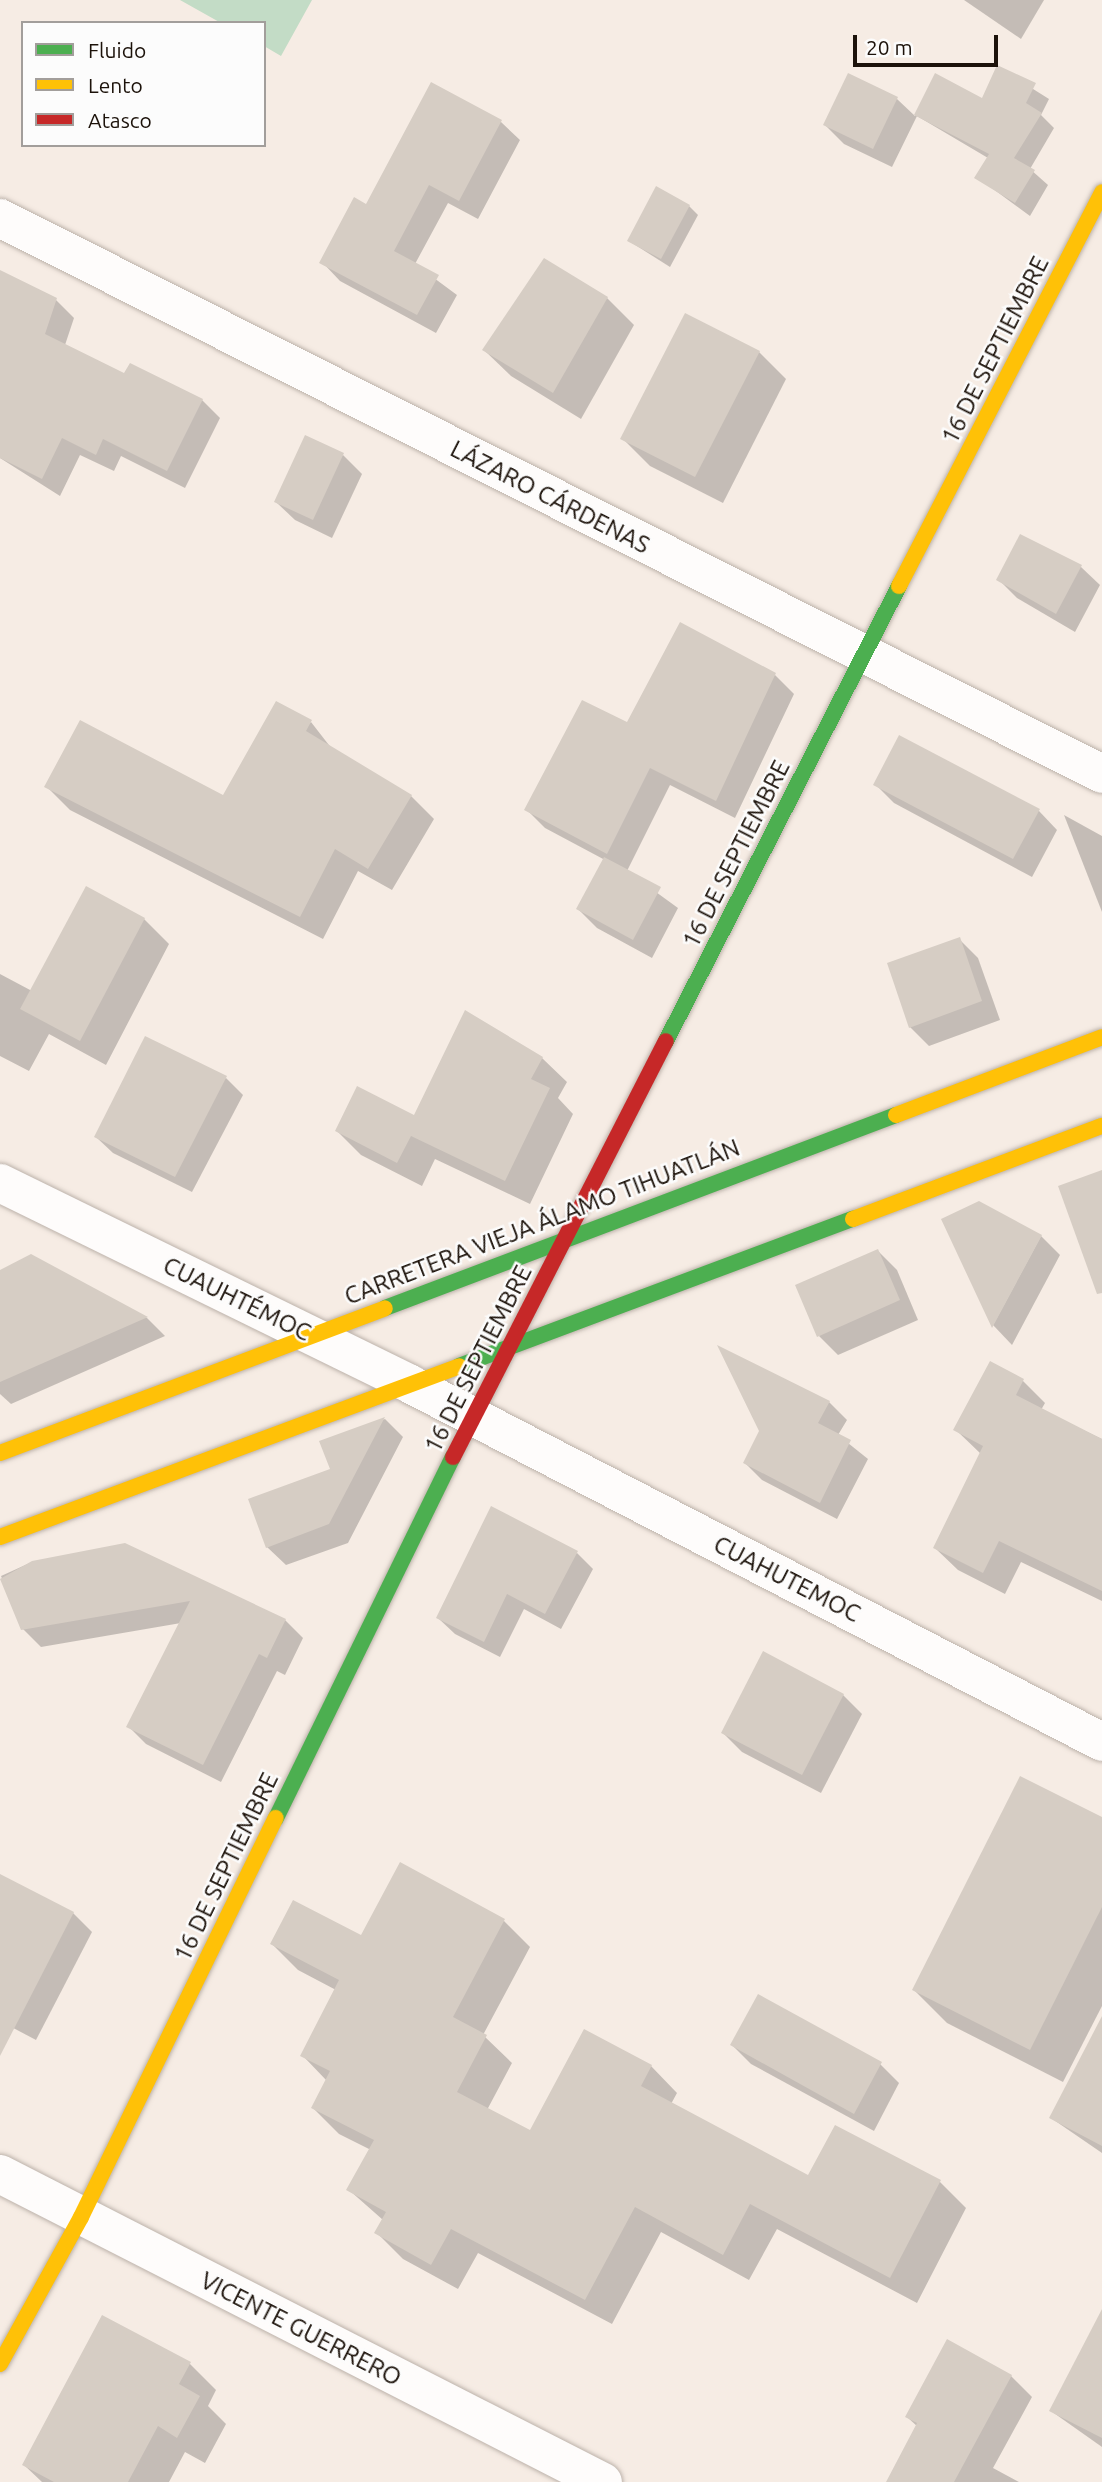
<!DOCTYPE html>
<html>
<head>
<meta charset="utf-8">
<style>
	body { margin:0 }
	#map { position:relative; width:1102px; height:2482px; overflow:hidden; background:#f6ece4; font-family:Ubuntu,sans-serif }
	div>[style] { position:absolute }
	.green>* { inset:0; background:#c3dcc6 }
	.shadow>* { inset:0; background:#0003 }
	.building>* { inset:0; background:#d6cdc4 }
	.roads { filter:drop-shadow(0 0 2px #bcb2aa) drop-shadow(0 0 2px #bcb2aa) }
	.street>* { height:38px; margin:-19px; padding:0 19px; transform-origin:19px; border-radius:19px; background:#fefcfb }
	.fast>* { height:16px; margin:-8px; padding:0 8px; transform-origin:8px; border-radius:8px; background:#4caf50 }
	.slow>* { height:16px; margin:-8px; padding:0 8px; transform-origin:8px; border-radius:8px; background:#ffc107 }
	.jam>* { height:16px; margin:-8px; padding:0 8px; transform-origin:8px; border-radius:8px; background:#c62828 }
	span { translate:-50% -50%; white-space:nowrap; text-align:center; line-height:1.15; -webkit-text-stroke:5px #fcfcfc; paint-order:stroke }
	.street-label { font-size:24px; color:#1c120a }
	.legend { position:absolute; left:21px; top:21px; width:245px; height:126px; box-sizing:border-box; background:#fcfcfc; border:2px solid #a29e9b; margin:0; padding:9px 12px; list-style:none; font-size:21px; color:#1c120a }
	.legend li { display:flex; align-items:center; gap:14px; height:35px }
	.legend b { width:35px; border:2px solid #a29e9b }
	.scale { position:absolute; left:853px; top:35px; width:145px; height:32px; box-sizing:border-box; border:4px solid #1c120a; border-top:0; padding-left:9px; font-size:21px; line-height:24px; white-space:nowrap; color:#1c120a; -webkit-text-stroke:5px #fcfcfc; paint-order:stroke }
</style>
</head>
<body>
<div id="map">
	<div class="green">
		<i style="clip-path:polygon(180px 0,312px 0,281px 56px,264px 46px,264px 23px,221px 23px)"></i>
	</div>
	<div class="shadow">
		<i style="clip-path:polygon(964px 0,1044px 0,1021px 39px)"></i>
		<i style="clip-path:polygon(998px 67px,1049px 99px,1041px 115px,1054px 128px,1030px 169px,1048px 185px,1030px 216px,977px 177px,988px 158px,917px 116px,892px 167px,844px 144px,825px 125px,849px 75px,897px 99px,915px 116px,936px 76px,982px 100px)"></i>
		<i style="clip-path:polygon(431px 85px,501px 122px,520px 140px,478px 219px,448px 203px,415px 264px,457px 295px,436px 333px,340px 281px,322px 262px,367px 206px)"></i>
		<i style="clip-path:polygon(689px 206px,698px 215px,670px 267px,629px 241px)"></i>
		<i style="clip-path:polygon(0 272px,56px 300px,74px 318px,65px 345px,125px 375px,130px 365px,202px 400px,220px 418px,185px 488px,121px 456px,114px 471px,80px 455px,60px 496px,0 458px)"></i>
		<i style="clip-path:polygon(607px 298px,634px 325px,581px 419px,511px 376px,484px 350px)"></i>
		<i style="clip-path:polygon(759px 352px,786px 379px,723px 503px,650px 466px,623px 439px)"></i>
		<i style="clip-path:polygon(343px 455px,362px 474px,332px 538px,295px 520px,276px 502px)"></i>
		<i style="clip-path:polygon(1020px 537px,1081px 567px,1100px 585px,1075px 632px,1017px 598px,998px 579px)"></i>
		<i style="clip-path:polygon(775px 675px,794px 694px,735px 818px,670px 785px,627px 871px,678px 908px,652px 958px,597px 928px,578px 909px,605px 860px,545px 828px,526px 809px,627px 725px)"></i>
		<i style="clip-path:polygon(311px 722px,332px 749px,411px 796px,434px 819px,392px 890px,358px 871px,323px 939px,70px 810px,47px 787px,224px 797px)"></i>
		<i style="clip-path:polygon(875px 784px,1039px 811px,1057px 830px,1032px 877px,894px 803px)"></i>
		<i style="clip-path:polygon(1064px 815px,1102px 836px,1102px 912px)"></i>
		<i style="clip-path:polygon(144px 919px,169px 944px,106px 1065px,49px 1034px,29px 1071px,0 1056px,0 974px,32px 991px)"></i>
		<i style="clip-path:polygon(959px 939px,978px 958px,1000px 1020px,929px 1046px,910px 1027px)"></i>
		<i style="clip-path:polygon(542px 1058px,567px 1082px,558px 1098px,573px 1114px,530px 1204px,435px 1159px,422px 1186px,361px 1155px,337px 1131px,415px 1117px)"></i>
		<i style="clip-path:polygon(226px 1078px,243px 1095px,192px 1192px,113px 1153px,96px 1137px)"></i>
		<i style="clip-path:polygon(1041px 1236px,1060px 1255px,1012px 1345px,993px 1325px)"></i>
		<i style="clip-path:polygon(878px 1251px,897px 1270px,918px 1320px,838px 1355px,819px 1336px)"></i>
		<i style="clip-path:polygon(31px 1256px,147px 1318px,165px 1336px,11px 1404px,0 1394px,0 1272px)"></i>
		<i style="clip-path:polygon(721px 1349px,829px 1402px,847px 1420px,838px 1435px,868px 1459px,837px 1519px,762px 1480px,745px 1463px,761px 1431px)"></i>
		<i style="clip-path:polygon(991px 1364px,1023px 1381px,1045px 1403px,1041px 1410px,1102px 1439px,1102px 1601px,1021px 1562px,1005px 1594px,958px 1570px,935px 1548px,981px 1454px,956px 1430px)"></i>
		<i style="clip-path:polygon(385px 1419px,403px 1437px,348px 1543px,286px 1565px,267px 1547px,332px 1470px,322px 1442px)"></i>
		<i style="clip-path:polygon(577px 1553px,593px 1569px,561px 1629px,524px 1609px,500px 1657px,455px 1634px,438px 1618px)"></i>
		<i style="clip-path:polygon(32px 1562px,285px 1620px,303px 1638px,285px 1675px,277px 1671px,221px 1782px,146px 1744px,128px 1726px,181px 1623px,41px 1647px,23px 1629px,1px 1576px)"></i>
		<i style="clip-path:polygon(843px 1695px,862px 1714px,821px 1793px,742px 1752px,723px 1733px)"></i>
		<i style="clip-path:polygon(1102px 1819px,1102px 2006px,1063px 2082px,947px 2023px,914px 1990px)"></i>
		<i style="clip-path:polygon(0 1890px,73px 1913px,92px 1932px,36px 2040px,0 2021px)"></i>
		<i style="clip-path:polygon(504px 1921px,530px 1947px,483px 2035px,512px 2063px,487px 2110px,530px 2133px,584px 2031px,651px 2066px,677px 2093px,671px 2104px,809px 2178px,836px 2127px,940px 2182px,966px 2208px,917px 2303px,777px 2229px,749px 2280px,661px 2232px,612px 2324px,478px 2253px,458px 2289px,403px 2259px,377px 2233px,383px 2220px,349px 2190px,371px 2150px,339px 2134px,313px 2108px,327px 2081px,303px 2056px,336px 1990px,298px 1970px,272px 1944px)"></i>
		<i style="clip-path:polygon(732px 2045px,880px 2064px,899px 2083px,874px 2131px,751px 2064px)"></i>
		<i style="clip-path:polygon(1102px 2048px,1102px 2153px,1051px 2118px)"></i>
		<i style="clip-path:polygon(1102px 2359px,1102px 2447px,1051px 2411px)"></i>
		<i style="clip-path:polygon(189px 2363px,216px 2390px,208px 2406px,226px 2424px,205px 2463px,185px 2452px,169px 2482px,42px 2482px,24px 2465px)"></i>
		<i style="clip-path:polygon(1011px 2376px,1032px 2397px,993px 2468px,1019px 2482px,888px 2482px,918px 2427px,907px 2417px)"></i>
	</div>
	<div class="building">
		<i style="clip-path:polygon(997px 65px,1036px 83px,1026px 103px,1042px 113px,1014px 158px,1035px 170px,1015px 203px,974px 178px,989px 154px,914px 115px,935px 73px,982px 98px)"></i>
		<i style="clip-path:polygon(848px 73px,898px 97px,873px 149px,823px 125px)"></i>
		<i style="clip-path:polygon(431px 82px,502px 120px,459px 201px,429px 185px,394px 251px,439px 275px,417px 315px,319px 263px,354px 197px,366px 204px)"></i>
		<i style="clip-path:polygon(656px 186px,690px 205px,661px 259px,627px 241px)"></i>
		<i style="clip-path:polygon(544px 258px,608px 297px,553px 393px,482px 350px)"></i>
		<i style="clip-path:polygon(0 270px,57px 298px,45px 334px,124px 373px,130px 363px,203px 399px,167px 471px,103px 439px,96px 455px,62px 438px,42px 479px,0 458px)"></i>
		<i style="clip-path:polygon(685px 313px,760px 351px,695px 477px,620px 439px)"></i>
		<i style="clip-path:polygon(305px 435px,344px 453px,313px 520px,274px 502px)"></i>
		<i style="clip-path:polygon(1020px 534px,1082px 565px,1056px 614px,996px 580px)"></i>
		<i style="clip-path:polygon(680px 622px,776px 673px,716px 801px,650px 768px,607px 854px,524px 810px,582px 700px,627px 722px)"></i>
		<i style="clip-path:polygon(276px 701px,312px 720px,306px 731px,412px 795px,368px 869px,335px 849px,300px 917px,44px 787px,80px 720px,223px 795px)"></i>
		<i style="clip-path:polygon(899px 735px,1040px 809px,1013px 859px,873px 785px)"></i>
		<i style="clip-path:polygon(604px 857px,661px 887px,633px 940px,576px 909px)"></i>
		<i style="clip-path:polygon(86px 886px,145px 918px,80px 1041px,20px 1009px)"></i>
		<i style="clip-path:polygon(960px 937px,982px 1001px,909px 1028px,887px 963px)"></i>
		<i style="clip-path:polygon(465px 1010px,543px 1057px,531px 1079px,550px 1088px,505px 1181px,411px 1136px,397px 1163px,335px 1131px,357px 1086px,414px 1115px)"></i>
		<i style="clip-path:polygon(145px 1036px,227px 1076px,175px 1177px,94px 1137px)"></i>
		<i style="clip-path:polygon(1102px 1170px,1102px 1293px,1097px 1294px,1058px 1186px)"></i>
		<i style="clip-path:polygon(979px 1201px,1042px 1235px,992px 1328px,941px 1219px)"></i>
		<i style="clip-path:polygon(878px 1249px,900px 1300px,817px 1337px,795px 1285px)"></i>
		<i style="clip-path:polygon(31px 1254px,148px 1317px,0 1382px,0 1270px)"></i>
		<i style="clip-path:polygon(717px 1345px,830px 1401px,818px 1423px,851px 1440px,820px 1503px,743px 1463px,759px 1431px)"></i>
		<i style="clip-path:polygon(990px 1361px,1024px 1379px,1016px 1395px,1102px 1439px,1102px 1591px,999px 1541px,983px 1573px,933px 1548px,983px 1446px,953px 1430px)"></i>
		<i style="clip-path:polygon(385px 1417px,329px 1524px,266px 1548px,248px 1499px,330px 1469px,319px 1441px)"></i>
		<i style="clip-path:polygon(491px 1506px,578px 1551px,545px 1614px,507px 1594px,484px 1642px,436px 1618px)"></i>
		<i style="clip-path:polygon(125px 1543px,286px 1619px,267px 1658px,259px 1654px,203px 1765px,126px 1727px,190px 1601px,21px 1630px,0 1579px,32px 1561px)"></i>
		<i style="clip-path:polygon(763px 1651px,844px 1694px,802px 1775px,721px 1733px)"></i>
		<i style="clip-path:polygon(1020px 1776px,1102px 1817px,1102px 1907px,1030px 2050px,912px 1990px)"></i>
		<i style="clip-path:polygon(400px 1862px,505px 1919px,453px 2017px,487px 2035px,457px 2092px,530px 2130px,584px 2029px,652px 2065px,641px 2086px,808px 2175px,835px 2125px,941px 2180px,890px 2278px,750px 2204px,723px 2255px,635px 2207px,585px 2300px,451px 2229px,431px 2265px,374px 2233px,386px 2212px,346px 2190px,374px 2140px,311px 2108px,330px 2071px,300px 2056px,339px 1980px,270px 1944px,293px 1900px,361px 1935px)"></i>
		<i style="clip-path:polygon(0 1874px,74px 1912px,0 2056px)"></i>
		<i style="clip-path:polygon(758px 1994px,882px 2062px,854px 2114px,730px 2045px)"></i>
		<i style="clip-path:polygon(1102px 2016px,1102px 2146px,1049px 2118px)"></i>
		<i style="clip-path:polygon(1102px 2309px,1102px 2438px,1049px 2411px)"></i>
		<i style="clip-path:polygon(102px 2315px,191px 2362px,179px 2384px,200px 2396px,177px 2438px,158px 2426px,128px 2482px,54px 2482px,22px 2465px)"></i>
		<i style="clip-path:polygon(947px 2339px,1012px 2375px,954px 2482px,886px 2482px,917px 2423px,905px 2417px)"></i>
	</div>
	<div class="roads">
		<div class="street">
			<i style="left:0;top:218px;width:1234px;rotate:26.77deg"></i>
			<i style="left:0;top:1183px;width:457px;rotate:26.1deg"></i>
			<i style="left:410px;top:1384px;width:779px;rotate:27.35deg"></i>
			<i style="left:0;top:2174px;width:677px;rotate:27.06deg"></i>
		</div>
		<div class="fast">
			<i style="left:666px;top:1041px;width:511px;rotate:-62.88deg"></i>
			<i style="left:385px;top:1308px;width:546px;rotate:-20.69deg"></i>
			<i style="left:459px;top:1366px;width:421px;rotate:-20.5deg"></i>
			<i style="left:276px;top:1818px;width:402px;rotate:-63.9deg"></i>
		</div>
		<div class="slow">
			<i style="left:899px;top:586px;width:443px;rotate:-62.7deg"></i>
			<i style="left:896px;top:1115px;width:220px;rotate:-20.7deg"></i>
			<i style="left:853px;top:1219px;width:266px;rotate:-20.5deg"></i>
			<i style="left:0;top:1453px;width:411px;rotate:-20.6deg"></i>
			<i style="left:0;top:1537px;width:490px;rotate:-20.4deg"></i>
			<i style="left:0;top:2364px;width:168px;rotate:-61.1deg"></i>
			<i style="left:81px;top:2217px;width:444px;rotate:-64deg"></i>
		</div>
		<div class="jam">
			<i style="left:453px;top:1457px;width:467px;rotate:-62.9deg"></i>
		</div>
	</div>
	<div class="street-label">
		<span style="left:995px;top:350px;rotate:-63deg">16 DE SEPTIEMBRE</span>
		<span style="left:550px;top:497px;rotate:27deg">LÁZARO CÁRDENAS</span>
		<span style="left:736px;top:854px;rotate:-63deg">16 DE SEPTIEMBRE</span>
		<span style="left:542px;top:1222px;rotate:-21deg">CARRETERA VIEJA ÁLAMO TIHUATLÁN</span>
		<span style="left:237px;top:1299px;rotate:26deg">CUAUHTÉMOC</span>
		<span style="left:478px;top:1359px;rotate:-63deg">16 DE SEPTIEMBRE</span>
		<span style="left:787px;top:1579px;rotate:27deg">CUAHUTEMOC</span>
		<span style="left:226px;top:1867px;rotate:-64deg">16 DE SEPTIEMBRE</span>
		<span style="left:301px;top:2329px;rotate:27deg">VICENTE GUERRERO</span>
	</div>
	<ul class="legend">
	<li><b style="height:9px;background:#4caf50"></b>Fluido</li>
	<li><b style="height:9px;background:#ffc107"></b>Lento</li>
	<li><b style="height:9px;background:#c62828"></b>Atasco</li>
	</ul>
	<div class="scale">20 m</div>
</div>
</body>
</html>
